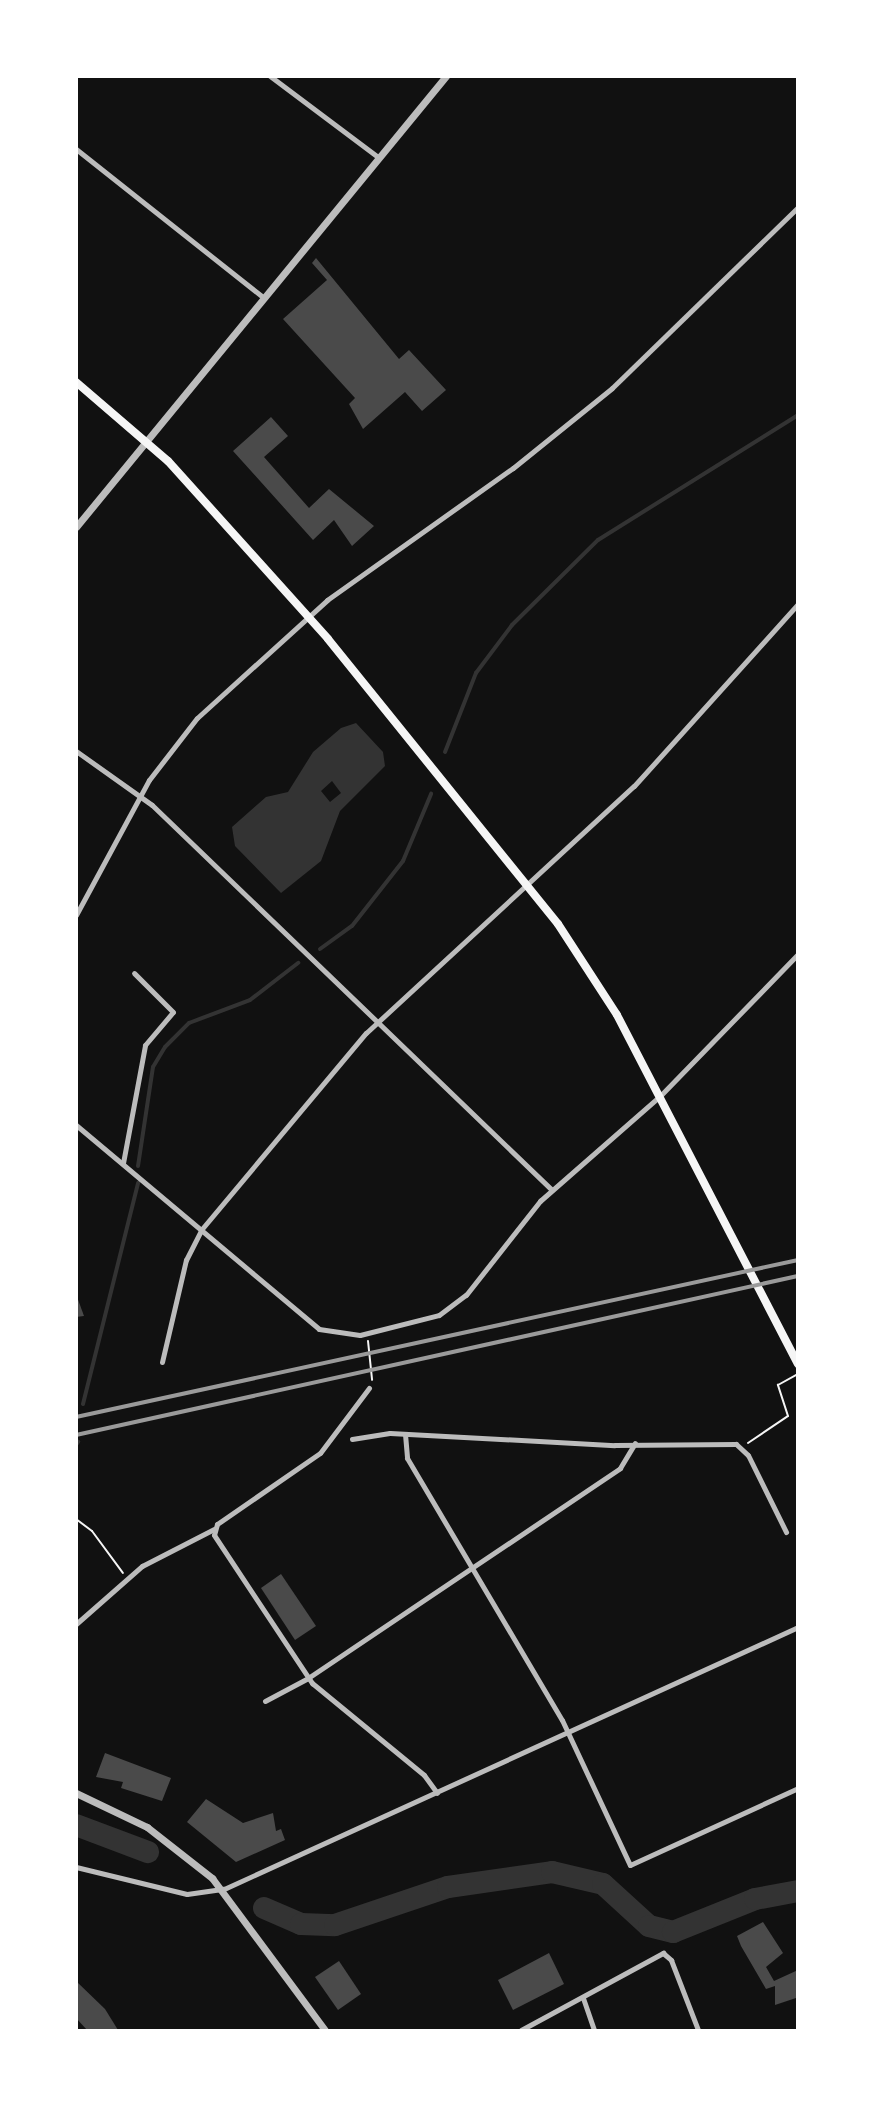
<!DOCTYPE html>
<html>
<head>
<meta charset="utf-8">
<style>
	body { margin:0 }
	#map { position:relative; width:874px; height:2107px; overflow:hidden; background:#111; font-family:"Noto Sans",sans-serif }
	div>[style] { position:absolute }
	.water>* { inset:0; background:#333 }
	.stream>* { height:4px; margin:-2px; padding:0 2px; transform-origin:2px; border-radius:2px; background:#333 }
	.river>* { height:22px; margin:-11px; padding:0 11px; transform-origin:11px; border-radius:11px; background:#333 }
	.building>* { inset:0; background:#4a4a4a }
	.path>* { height:2px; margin:-1px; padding:0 1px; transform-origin:1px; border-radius:1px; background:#f5f5f5 }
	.minor>* { height:5px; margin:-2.5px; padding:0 2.5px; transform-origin:2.5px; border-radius:2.5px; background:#bcbcbc }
	.tertiary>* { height:7px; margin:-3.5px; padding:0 3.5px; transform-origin:3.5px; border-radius:3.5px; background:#bcbcbc }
	.secondary>* { height:8px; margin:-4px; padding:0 4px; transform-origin:4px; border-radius:4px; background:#f5f5f5 }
	.rail>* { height:4px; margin:-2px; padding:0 2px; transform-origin:2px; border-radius:2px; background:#9a9a9a }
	span { translate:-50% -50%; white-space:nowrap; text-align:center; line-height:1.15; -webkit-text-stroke:5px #fff; paint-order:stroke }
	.frame { position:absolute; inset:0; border:78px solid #fff; pointer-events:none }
</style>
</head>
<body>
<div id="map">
	<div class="water">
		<i style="clip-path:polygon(evenodd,356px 723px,383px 752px,385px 766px,340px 811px,321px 861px,281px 893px,235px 846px,232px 827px,266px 797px,288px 792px,313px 752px,341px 728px,356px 723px,332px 781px,341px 793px,330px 802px,321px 791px,332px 781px)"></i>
	</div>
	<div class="stream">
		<i style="left:445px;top:752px;width:85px;rotate:-68.6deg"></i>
		<i style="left:476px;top:673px;width:60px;rotate:-53.1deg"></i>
		<i style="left:512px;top:625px;width:121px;rotate:-44.7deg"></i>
		<i style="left:598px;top:540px;width:236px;rotate:-32deg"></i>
		<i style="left:320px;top:949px;width:39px;rotate:-36deg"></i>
		<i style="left:352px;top:926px;width:83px;rotate:-51.9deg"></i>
		<i style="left:403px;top:861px;width:73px;rotate:-67.3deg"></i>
		<i style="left:138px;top:1166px;width:100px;rotate:-81.4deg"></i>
		<i style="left:153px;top:1067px;width:23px;rotate:-59deg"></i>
		<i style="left:165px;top:1047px;width:34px;rotate:-45deg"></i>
		<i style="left:189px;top:1023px;width:65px;rotate:-20.7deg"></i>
		<i style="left:250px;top:1000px;width:61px;rotate:-37.6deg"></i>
		<i style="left:83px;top:1404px;width:228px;rotate:-76deg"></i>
		<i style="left:76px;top:1445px;width:4px;rotate:-56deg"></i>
	</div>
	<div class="river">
		<i style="left:76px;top:1825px;width:77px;rotate:20.6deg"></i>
		<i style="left:264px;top:1908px;width:40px;rotate:23.4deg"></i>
		<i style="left:301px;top:1924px;width:34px;rotate:2deg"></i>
		<i style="left:335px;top:1925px;width:119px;rotate:-18.6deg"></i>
		<i style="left:448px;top:1887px;width:105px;rotate:-8.2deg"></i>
		<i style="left:552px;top:1872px;width:52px;rotate:13.2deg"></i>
		<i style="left:603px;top:1884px;width:62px;rotate:42.4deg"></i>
		<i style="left:649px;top:1926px;width:25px;rotate:14deg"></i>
		<i style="left:673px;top:1932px;width:88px;rotate:-21.9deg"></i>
		<i style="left:755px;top:1899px;width:44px;rotate:-10.5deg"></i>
	</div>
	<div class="building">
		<i style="clip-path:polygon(316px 258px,399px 359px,409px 350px,446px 390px,422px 411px,405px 392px,363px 429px,349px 404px,355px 398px,283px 319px,327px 280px,312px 263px)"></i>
		<i style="clip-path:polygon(271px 417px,288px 436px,264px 457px,309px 508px,329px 489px,374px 526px,352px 546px,334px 520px,313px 540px,233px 451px)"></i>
		<i style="clip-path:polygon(76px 1294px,84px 1316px,76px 1317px)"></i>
		<i style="clip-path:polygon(281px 1574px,316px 1626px,295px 1640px,261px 1588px)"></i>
		<i style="clip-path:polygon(105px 1753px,171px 1778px,162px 1801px,121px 1788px,123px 1782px,96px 1777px)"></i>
		<i style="clip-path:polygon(206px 1799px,243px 1823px,273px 1813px,276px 1831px,281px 1829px,285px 1840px,236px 1862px,187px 1822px)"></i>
		<i style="clip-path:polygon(763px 1922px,783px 1953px,766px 1967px,774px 1981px,798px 1970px,798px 2002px,796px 1998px,775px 2005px,775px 1986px,766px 1989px,741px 1946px,737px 1936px)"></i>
		<i style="clip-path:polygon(549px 1953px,564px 1984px,513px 2010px,498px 1980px)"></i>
		<i style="clip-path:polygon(339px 1961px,361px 1994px,338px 2010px,315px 1977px)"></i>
		<i style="clip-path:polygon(76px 1981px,105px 2009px,118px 2030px,87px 2030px,76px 2018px)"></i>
	</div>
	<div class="path">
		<i style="left:368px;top:1341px;width:39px;rotate:84deg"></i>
		<i style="left:748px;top:1443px;width:48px;rotate:-34deg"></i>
		<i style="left:788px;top:1416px;width:33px;rotate:-108deg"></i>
		<i style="left:778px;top:1385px;width:23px;rotate:-29deg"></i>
		<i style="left:76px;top:1519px;width:20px;rotate:37deg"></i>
		<i style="left:92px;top:1531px;width:52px;rotate:53.6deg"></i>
	</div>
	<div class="minor">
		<i style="left:270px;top:76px;width:135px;rotate:36.9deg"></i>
		<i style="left:76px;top:149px;width:238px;rotate:38.4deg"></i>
		<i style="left:76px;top:751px;width:93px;rotate:35.4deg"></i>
		<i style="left:152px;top:805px;width:555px;rotate:43.91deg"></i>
		<i style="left:76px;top:915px;width:153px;rotate:-61.6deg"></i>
		<i style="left:149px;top:780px;width:78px;rotate:-52.3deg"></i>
		<i style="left:197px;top:718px;width:176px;rotate:-42.2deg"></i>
		<i style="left:327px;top:600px;width:228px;rotate:-35.4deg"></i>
		<i style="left:513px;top:468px;width:127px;rotate:-38.9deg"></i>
		<i style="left:612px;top:388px;width:260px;rotate:-44.2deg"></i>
		<i style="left:76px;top:1125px;width:317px;rotate:40deg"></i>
		<i style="left:319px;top:1329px;width:41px;rotate:8.3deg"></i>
		<i style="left:360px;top:1335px;width:81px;rotate:-14.2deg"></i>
		<i style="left:439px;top:1315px;width:34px;rotate:-37deg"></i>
		<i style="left:466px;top:1295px;width:120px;rotate:-51.8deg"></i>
		<i style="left:540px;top:1201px;width:158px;rotate:-41.2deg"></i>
		<i style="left:659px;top:1097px;width:199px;rotate:-45.8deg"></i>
		<i style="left:123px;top:1163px;width:120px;rotate:-79.4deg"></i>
		<i style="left:145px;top:1045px;width:43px;rotate:-49.7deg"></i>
		<i style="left:173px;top:1012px;width:55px;rotate:-135deg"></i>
		<i style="left:162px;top:1362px;width:105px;rotate:-76.8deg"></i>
		<i style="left:186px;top:1260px;width:34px;rotate:-63deg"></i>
		<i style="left:201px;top:1230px;width:257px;rotate:-50.1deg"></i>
		<i style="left:366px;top:1033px;width:364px;rotate:-42.7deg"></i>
		<i style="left:634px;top:786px;width:245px;rotate:-48deg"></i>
		<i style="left:369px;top:1388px;width:81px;rotate:127deg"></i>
		<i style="left:320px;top:1453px;width:125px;rotate:145.4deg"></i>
		<i style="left:217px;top:1524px;width:11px;rotate:105deg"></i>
		<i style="left:214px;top:1535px;width:178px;rotate:56.5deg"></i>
		<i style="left:312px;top:1683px;width:145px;rotate:39.4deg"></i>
		<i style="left:424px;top:1775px;width:22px;rotate:54deg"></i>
		<i style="left:405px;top:1434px;width:24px;rotate:85deg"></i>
		<i style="left:407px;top:1458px;width:304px;rotate:59.4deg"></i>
		<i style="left:562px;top:1720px;width:160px;rotate:64.9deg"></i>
		<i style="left:630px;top:1865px;width:185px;rotate:-24.6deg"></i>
		<i style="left:352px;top:1439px;width:38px;rotate:-9deg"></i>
		<i style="left:390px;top:1433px;width:225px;rotate:3.1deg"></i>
		<i style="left:615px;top:1445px;width:121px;rotate:-0.5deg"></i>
		<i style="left:736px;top:1444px;width:16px;rotate:43deg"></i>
		<i style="left:748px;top:1455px;width:86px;rotate:63.7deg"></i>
		<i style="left:76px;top:1624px;width:88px;rotate:-41.3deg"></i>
		<i style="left:142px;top:1566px;width:81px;rotate:-27.2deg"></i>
		<i style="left:265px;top:1701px;width:49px;rotate:-28.1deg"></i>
		<i style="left:308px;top:1678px;width:376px;rotate:-33.9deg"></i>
		<i style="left:620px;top:1468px;width:29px;rotate:-59deg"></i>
		<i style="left:76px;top:1867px;width:114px;rotate:13.7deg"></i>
		<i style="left:187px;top:1894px;width:37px;rotate:-8deg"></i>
		<i style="left:224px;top:1889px;width:631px;rotate:-24.53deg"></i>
		<i style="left:583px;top:1998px;width:34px;rotate:71deg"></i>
		<i style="left:521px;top:2030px;width:162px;rotate:-28.5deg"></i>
		<i style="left:663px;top:1953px;width:11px;rotate:41deg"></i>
		<i style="left:671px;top:1960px;width:75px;rotate:68.9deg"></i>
	</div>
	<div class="tertiary">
		<i style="left:76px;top:527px;width:583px;rotate:-50.63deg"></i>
		<i style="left:76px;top:1793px;width:79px;rotate:25.6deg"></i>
		<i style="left:147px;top:1827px;width:83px;rotate:38.1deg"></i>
		<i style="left:212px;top:1878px;width:189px;rotate:53.4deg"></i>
	</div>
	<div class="secondary">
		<i style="left:76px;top:382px;width:121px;rotate:40.7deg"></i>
		<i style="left:168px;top:461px;width:239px;rotate:48deg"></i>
		<i style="left:328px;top:639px;width:366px;rotate:51.1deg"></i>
		<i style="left:558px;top:924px;width:108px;rotate:57deg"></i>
		<i style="left:617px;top:1015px;width:393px;rotate:62.6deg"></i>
	</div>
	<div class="rail">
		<i style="left:76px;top:1417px;width:739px;rotate:-12.27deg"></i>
		<i style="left:76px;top:1435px;width:739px;rotate:-12.42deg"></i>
	</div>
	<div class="frame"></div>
</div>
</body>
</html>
